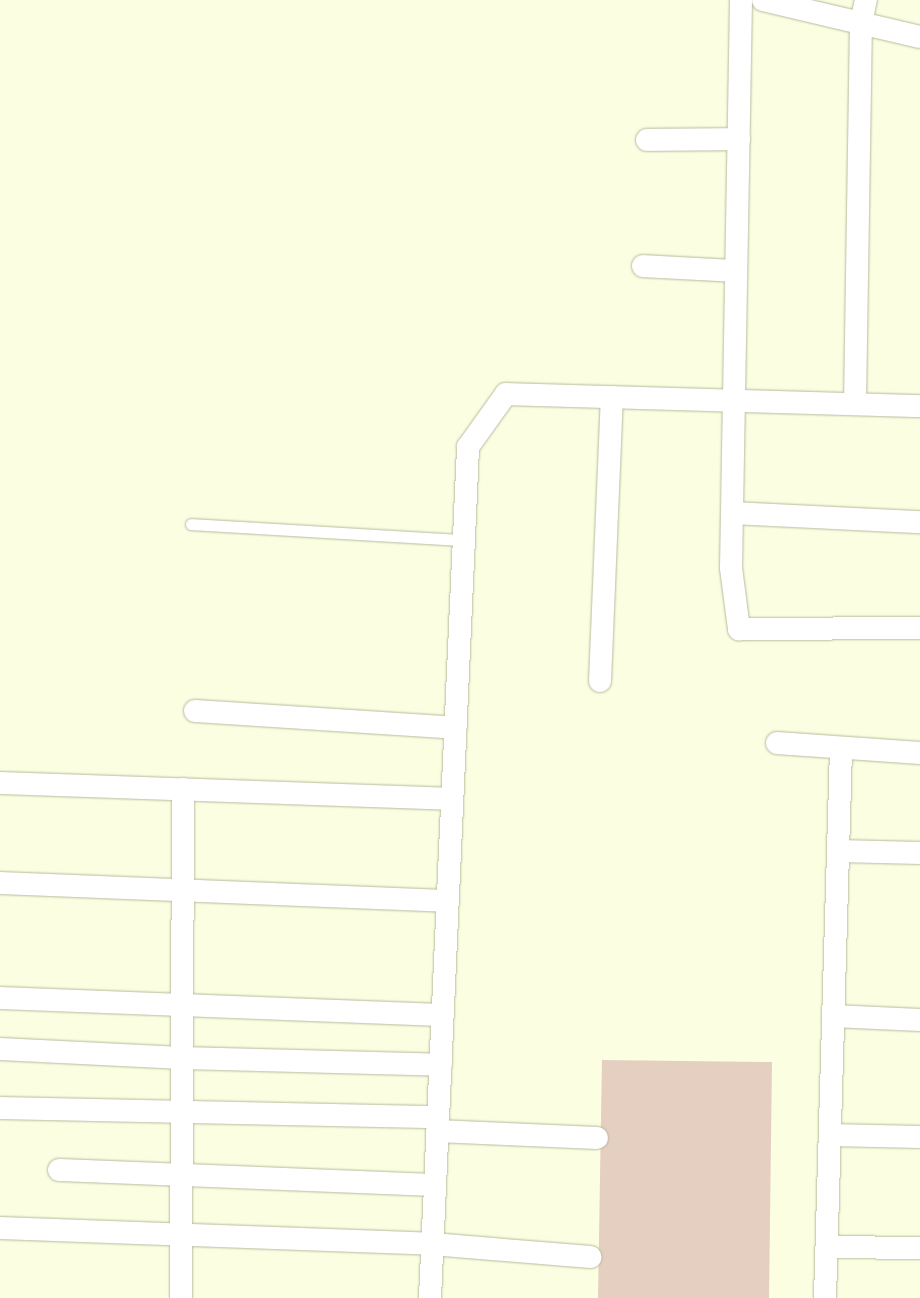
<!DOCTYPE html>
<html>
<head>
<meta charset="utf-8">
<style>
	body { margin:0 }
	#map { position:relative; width:920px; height:1298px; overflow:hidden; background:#fbfee1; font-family:"Work Sans",sans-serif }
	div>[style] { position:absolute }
	.green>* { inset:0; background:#e5cfc1 }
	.roads { filter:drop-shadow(0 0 1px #b9ba9f) drop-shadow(0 0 1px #b9ba9f) }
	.lane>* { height:11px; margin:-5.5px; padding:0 5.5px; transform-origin:5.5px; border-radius:5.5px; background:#fff }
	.street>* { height:22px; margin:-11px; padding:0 11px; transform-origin:11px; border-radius:11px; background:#fff }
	span { translate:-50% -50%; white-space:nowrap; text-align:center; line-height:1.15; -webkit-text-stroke:3px #fff; paint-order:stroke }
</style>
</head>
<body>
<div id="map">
	<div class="green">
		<i style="clip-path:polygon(602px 1060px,772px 1062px,769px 1298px,598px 1298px)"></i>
	</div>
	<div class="roads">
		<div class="lane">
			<i style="left:191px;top:524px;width:273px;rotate:3.4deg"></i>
		</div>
		<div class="street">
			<i style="left:741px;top:0;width:568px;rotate:91.01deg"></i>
			<i style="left:731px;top:568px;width:62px;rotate:82.5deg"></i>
			<i style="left:739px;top:629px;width:181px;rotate:-0.3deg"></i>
			<i style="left:763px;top:0;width:161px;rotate:13.3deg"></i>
			<i style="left:647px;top:140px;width:92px;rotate:-0.6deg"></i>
			<i style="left:643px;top:266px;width:93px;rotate:3.1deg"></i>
			<i style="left:855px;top:403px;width:380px;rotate:-89.1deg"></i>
			<i style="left:861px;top:23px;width:24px;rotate:-78deg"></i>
			<i style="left:733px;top:513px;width:187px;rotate:2.8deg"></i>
			<i style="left:600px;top:681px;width:284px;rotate:-87.6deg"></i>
			<i style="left:195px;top:711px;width:261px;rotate:3.7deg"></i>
			<i style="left:777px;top:743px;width:143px;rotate:4deg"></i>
			<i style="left:0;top:783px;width:452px;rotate:2deg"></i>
			<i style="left:838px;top:851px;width:82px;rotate:1.4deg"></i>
			<i style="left:0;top:883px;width:447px;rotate:2.3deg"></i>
			<i style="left:0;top:998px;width:443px;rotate:2.2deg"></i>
			<i style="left:833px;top:1016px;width:87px;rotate:2.6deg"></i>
			<i style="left:0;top:1049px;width:182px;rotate:2.8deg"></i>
			<i style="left:182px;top:1058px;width:259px;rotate:1.5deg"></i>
			<i style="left:0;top:1108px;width:438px;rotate:1.2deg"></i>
			<i style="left:437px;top:1131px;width:160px;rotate:2.5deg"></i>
			<i style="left:830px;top:1135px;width:90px;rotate:1.3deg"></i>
			<i style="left:59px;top:1170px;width:376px;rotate:2.3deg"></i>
			<i style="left:0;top:1228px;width:432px;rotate:2.1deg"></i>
			<i style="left:432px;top:1244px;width:159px;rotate:4.7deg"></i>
			<i style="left:827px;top:1247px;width:93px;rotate:0.6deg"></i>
			<i style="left:181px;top:1298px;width:509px;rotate:-89.77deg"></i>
			<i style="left:430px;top:1298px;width:852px;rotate:-87.44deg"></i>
			<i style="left:468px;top:447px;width:65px;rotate:-54.4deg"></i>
			<i style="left:506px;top:394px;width:414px;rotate:1.7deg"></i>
			<i style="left:825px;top:1298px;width:550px;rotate:-88.33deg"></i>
		</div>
	</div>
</div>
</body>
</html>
